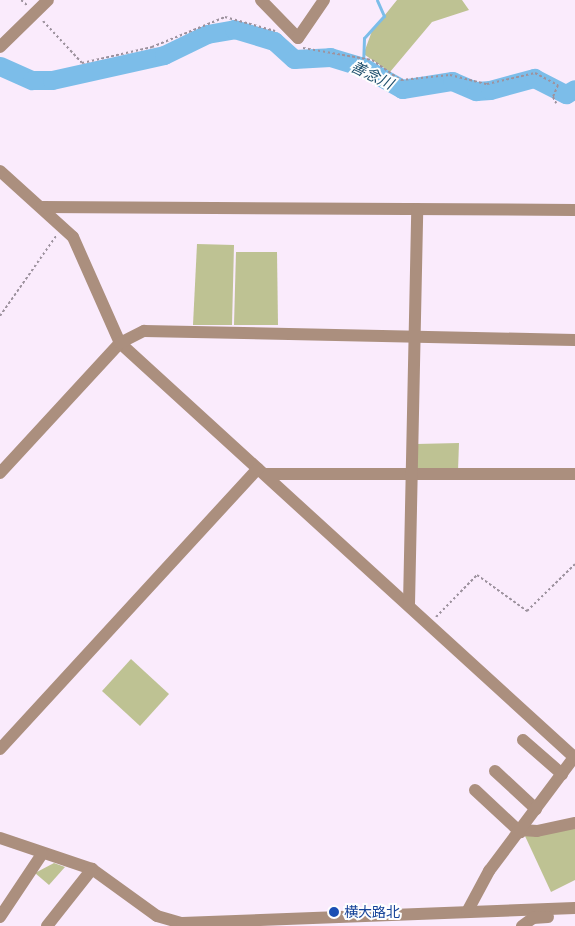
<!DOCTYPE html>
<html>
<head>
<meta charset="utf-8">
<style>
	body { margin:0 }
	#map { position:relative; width:575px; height:926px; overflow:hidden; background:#faebfc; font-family:Manrope,"Noto Sans JP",sans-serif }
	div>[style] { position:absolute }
	.green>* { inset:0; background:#bec293 }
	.stream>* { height:3px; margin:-1.5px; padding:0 1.5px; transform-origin:1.5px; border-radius:1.5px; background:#7cbde9 }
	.river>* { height:19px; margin:-9.5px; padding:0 9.5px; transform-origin:9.5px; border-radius:9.5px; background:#7cbde9 }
	.path>* { height:2px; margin-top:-1px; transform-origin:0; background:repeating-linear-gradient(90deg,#9d929e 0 2.5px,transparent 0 5px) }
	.minor>* { height:12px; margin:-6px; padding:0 6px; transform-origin:6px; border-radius:6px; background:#ab8f7e }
	.dots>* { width:14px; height:14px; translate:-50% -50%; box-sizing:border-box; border:2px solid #fefefe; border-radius:50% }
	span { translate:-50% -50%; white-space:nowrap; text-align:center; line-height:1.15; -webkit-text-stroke:4px #fefefe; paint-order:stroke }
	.transit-label { font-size:14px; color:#164399 }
	.left { translate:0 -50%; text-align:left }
	.water-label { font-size:15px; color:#1d4e6c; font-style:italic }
</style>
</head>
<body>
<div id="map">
	<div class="green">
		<i style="clip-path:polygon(397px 0,462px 0,469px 10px,432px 22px,390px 72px,365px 55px,365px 50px,372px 31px)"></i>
		<i style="clip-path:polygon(197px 244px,234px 245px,232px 325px,193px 325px)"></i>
		<i style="clip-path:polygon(236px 252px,277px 252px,278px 325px,234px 325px)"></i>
		<i style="clip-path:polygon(459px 443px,458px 471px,418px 471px,415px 467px,416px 444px)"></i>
		<i style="clip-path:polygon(131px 659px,169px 694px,140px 726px,102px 691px)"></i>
		<i style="clip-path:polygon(575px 825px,575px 880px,551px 892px,525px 836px)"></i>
		<i style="clip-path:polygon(54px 863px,65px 867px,49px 885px,35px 873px)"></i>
	</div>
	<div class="stream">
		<i style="left:363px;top:67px;width:29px;rotate:-88deg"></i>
		<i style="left:364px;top:38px;width:30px;rotate:-48deg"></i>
		<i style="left:384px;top:16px;width:17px;rotate:-114deg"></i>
	</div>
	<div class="river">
		<i style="left:0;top:66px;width:35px;rotate:24deg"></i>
		<i style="left:32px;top:80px;width:20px"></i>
		<i style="left:52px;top:80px;width:115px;rotate:-12.6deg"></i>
		<i style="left:164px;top:55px;width:48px;rotate:-26deg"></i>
		<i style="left:207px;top:34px;width:27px;rotate:-10deg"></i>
		<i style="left:234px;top:29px;width:42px;rotate:16.7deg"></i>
		<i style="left:274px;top:41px;width:27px;rotate:42deg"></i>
		<i style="left:294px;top:59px;width:36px;rotate:-3deg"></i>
		<i style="left:330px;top:57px;width:34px;rotate:17deg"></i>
		<i style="left:363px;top:67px;width:45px;rotate:29.4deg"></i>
		<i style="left:402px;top:89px;width:51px;rotate:-9.1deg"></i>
		<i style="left:452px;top:81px;width:26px;rotate:23deg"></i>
		<i style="left:476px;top:91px;width:14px;rotate:-4deg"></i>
		<i style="left:490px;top:90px;width:46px;rotate:-15.3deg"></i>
		<i style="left:534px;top:78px;width:36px;rotate:27deg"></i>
		<i style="left:566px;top:94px;width:10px;rotate:-29deg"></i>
	</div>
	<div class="path">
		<i style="left:21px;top:0;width:8px;rotate:40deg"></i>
		<i style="left:43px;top:21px;width:57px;rotate:47.1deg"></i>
		<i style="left:82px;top:63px;width:72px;rotate:-12.9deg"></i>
		<i style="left:152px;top:47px;width:79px;rotate:-22.3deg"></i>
		<i style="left:225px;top:17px;width:52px;rotate:15.6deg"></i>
		<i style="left:303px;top:48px;width:70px;rotate:9.9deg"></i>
		<i style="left:372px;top:60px;width:35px;rotate:35deg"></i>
		<i style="left:401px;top:80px;width:49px;rotate:-5.8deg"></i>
		<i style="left:450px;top:75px;width:38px;rotate:14deg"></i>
		<i style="left:487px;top:84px;width:49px;rotate:-12.9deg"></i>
		<i style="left:535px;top:73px;width:26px;rotate:28deg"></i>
		<i style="left:558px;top:85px;width:13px;rotate:113deg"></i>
		<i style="left:553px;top:97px;width:7px;rotate:63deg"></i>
		<i style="left:0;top:316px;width:98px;rotate:-55deg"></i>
		<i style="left:436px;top:617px;width:59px;rotate:-45.7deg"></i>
		<i style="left:477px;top:575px;width:62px;rotate:35.8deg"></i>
		<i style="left:527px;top:611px;width:67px;rotate:-44.4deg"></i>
	</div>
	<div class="minor">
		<i style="left:261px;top:0;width:53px;rotate:45.8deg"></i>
		<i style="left:298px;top:38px;width:46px;rotate:-55.6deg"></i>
		<i style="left:0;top:47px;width:67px;rotate:-44.4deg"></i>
		<i style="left:0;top:171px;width:98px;rotate:42.1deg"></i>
		<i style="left:73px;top:237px;width:116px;rotate:66.1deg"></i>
		<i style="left:120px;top:343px;width:614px;rotate:42.36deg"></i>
		<i style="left:42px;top:207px;width:533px;rotate:0.32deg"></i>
		<i style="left:0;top:473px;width:177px;rotate:-47.3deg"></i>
		<i style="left:120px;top:343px;width:27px;rotate:-27deg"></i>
		<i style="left:144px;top:331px;width:431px;rotate:1.2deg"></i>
		<i style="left:266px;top:474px;width:309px"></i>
		<i style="left:409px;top:604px;width:395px;rotate:-88.8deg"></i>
		<i style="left:523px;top:740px;width:52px;rotate:41.1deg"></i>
		<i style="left:0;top:749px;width:381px;rotate:-47.4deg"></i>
		<i style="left:495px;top:771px;width:56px;rotate:42.8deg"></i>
		<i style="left:475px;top:790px;width:62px;rotate:43deg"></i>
		<i style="left:522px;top:830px;width:15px;rotate:4deg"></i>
		<i style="left:537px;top:831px;width:39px;rotate:-12deg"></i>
		<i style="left:0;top:838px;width:97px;rotate:18.6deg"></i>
		<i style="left:92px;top:869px;width:80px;rotate:35.9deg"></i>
		<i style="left:157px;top:916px;width:26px;rotate:16deg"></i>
		<i style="left:182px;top:923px;width:393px;rotate:-2.2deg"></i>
		<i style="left:467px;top:912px;width:47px;rotate:-61.8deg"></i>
		<i style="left:489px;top:871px;width:144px;rotate:-53.2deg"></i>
		<i style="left:0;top:917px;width:76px;rotate:-56.3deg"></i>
		<i style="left:47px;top:926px;width:73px;rotate:-51.7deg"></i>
		<i style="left:522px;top:926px;width:14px;rotate:-36deg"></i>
		<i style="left:533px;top:918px;width:15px;rotate:-4deg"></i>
	</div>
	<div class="dots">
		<i style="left:334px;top:912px;background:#1a4fb4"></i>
	</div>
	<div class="transit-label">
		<span class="left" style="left:344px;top:912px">横大路北</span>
	</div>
	<div class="water-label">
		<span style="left:372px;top:75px;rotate:26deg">善念川</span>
	</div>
</div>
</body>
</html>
